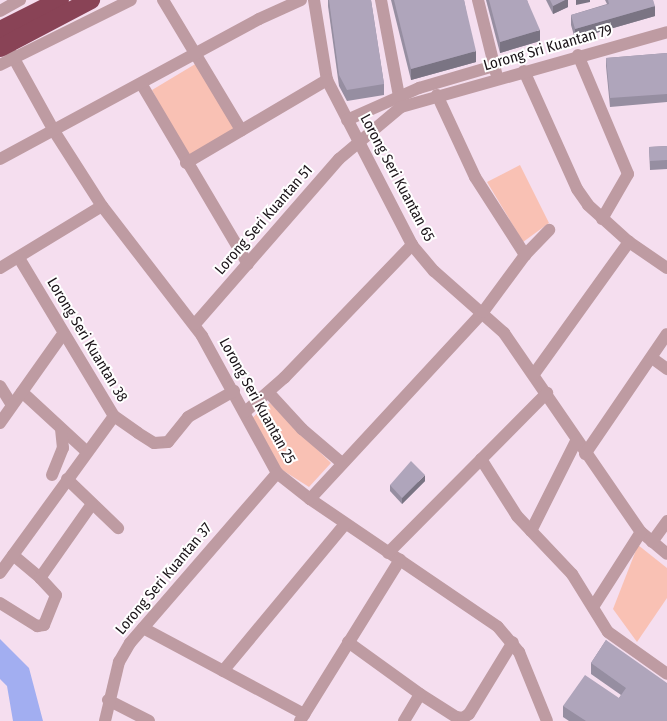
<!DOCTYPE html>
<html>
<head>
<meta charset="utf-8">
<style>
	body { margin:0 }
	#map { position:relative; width:667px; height:721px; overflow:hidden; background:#f5deef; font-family:"Fira Sans Condensed",sans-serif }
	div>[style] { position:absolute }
	.green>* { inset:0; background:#f9c1b4 }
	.water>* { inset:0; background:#a2aef1 }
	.minor>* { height:12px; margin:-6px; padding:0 6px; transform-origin:6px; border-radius:6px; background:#be9ba2 }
	.highway>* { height:18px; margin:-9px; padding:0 9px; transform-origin:9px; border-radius:9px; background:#894356 }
	.wall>* { inset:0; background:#968ea1 }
	.shaded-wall>* { inset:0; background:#7a7483 }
	.building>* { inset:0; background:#afa5bb }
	span { translate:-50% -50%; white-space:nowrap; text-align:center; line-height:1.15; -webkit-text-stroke:4px #fff; paint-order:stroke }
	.street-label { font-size:15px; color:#1a1318 }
</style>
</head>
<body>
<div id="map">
	<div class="green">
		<i style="clip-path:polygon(197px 63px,235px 129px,189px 158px,152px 90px)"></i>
		<i style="clip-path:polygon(520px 165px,549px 223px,523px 242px,487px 182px)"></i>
		<i style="clip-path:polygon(270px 403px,331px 463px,309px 487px,276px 466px,252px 418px)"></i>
		<i style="clip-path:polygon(638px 545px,667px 568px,667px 598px,637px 642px,613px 609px)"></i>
	</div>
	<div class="water">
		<i style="clip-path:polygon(0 639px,29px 668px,43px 721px,13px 721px,7px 686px,0 679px)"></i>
	</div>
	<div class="minor">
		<i style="left:163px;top:0;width:152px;rotate:59deg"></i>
		<i style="left:314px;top:0;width:81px;rotate:80.8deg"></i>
		<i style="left:327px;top:80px;width:186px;rotate:62.7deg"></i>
		<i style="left:412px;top:245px;width:34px;rotate:50deg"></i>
		<i style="left:434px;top:271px;width:94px;rotate:41.5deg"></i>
		<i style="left:504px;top:333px;width:242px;rotate:55.5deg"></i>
		<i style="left:641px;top:532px;width:34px;rotate:40deg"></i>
		<i style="left:381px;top:0;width:104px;rotate:79.4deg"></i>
		<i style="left:478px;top:0;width:75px;rotate:76.1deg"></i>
		<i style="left:0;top:11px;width:23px;rotate:-29deg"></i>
		<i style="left:2px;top:37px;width:107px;rotate:61deg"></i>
		<i style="left:54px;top:131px;width:89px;rotate:57.4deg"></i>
		<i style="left:102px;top:206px;width:164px;rotate:52.4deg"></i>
		<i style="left:202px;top:336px;width:156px;rotate:61.3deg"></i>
		<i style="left:277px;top:473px;width:42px;rotate:38.2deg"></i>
		<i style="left:310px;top:499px;width:227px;rotate:34.2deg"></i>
		<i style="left:498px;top:627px;width:33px;rotate:50deg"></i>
		<i style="left:519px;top:652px;width:74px;rotate:67.9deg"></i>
		<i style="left:578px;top:55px;width:129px;rotate:67.2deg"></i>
		<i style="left:628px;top:174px;width:52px;rotate:120deg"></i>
		<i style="left:0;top:65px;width:146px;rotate:-26.4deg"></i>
		<i style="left:524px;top:71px;width:129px;rotate:65.8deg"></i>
		<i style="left:577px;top:189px;width:19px;rotate:55deg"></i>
		<i style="left:588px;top:205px;width:55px;rotate:42.1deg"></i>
		<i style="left:629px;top:242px;width:46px;rotate:34.4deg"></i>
		<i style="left:142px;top:85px;width:208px;rotate:59.4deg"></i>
		<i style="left:437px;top:95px;width:90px;rotate:65.1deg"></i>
		<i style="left:475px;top:177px;width:93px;rotate:57.3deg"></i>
		<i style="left:347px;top:120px;width:79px;rotate:-24deg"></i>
		<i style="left:419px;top:88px;width:78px;rotate:-16.3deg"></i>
		<i style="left:0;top:159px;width:294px;rotate:-28.4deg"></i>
		<i style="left:259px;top:19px;width:46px;rotate:-24.3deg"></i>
		<i style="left:186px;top:163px;width:164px;rotate:-30.5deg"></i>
		<i style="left:19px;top:258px;width:184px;rotate:59deg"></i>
		<i style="left:114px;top:416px;width:29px;rotate:35deg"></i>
		<i style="left:138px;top:433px;width:19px;rotate:32deg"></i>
		<i style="left:154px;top:443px;width:14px;rotate:-4deg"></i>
		<i style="left:168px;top:442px;width:32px;rotate:-51deg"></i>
		<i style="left:188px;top:417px;width:53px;rotate:-29.5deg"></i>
		<i style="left:0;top:268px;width:119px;rotate:-31.3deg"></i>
		<i style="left:195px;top:324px;width:219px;rotate:-48.9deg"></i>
		<i style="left:339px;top:159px;width:81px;rotate:-40deg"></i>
		<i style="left:401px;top:107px;width:276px;rotate:-15.7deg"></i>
		<i style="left:652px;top:358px;width:19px;rotate:36deg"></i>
		<i style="left:534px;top:374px;width:163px;rotate:-54.3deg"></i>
		<i style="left:0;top:386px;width:22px;rotate:58deg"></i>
		<i style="left:22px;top:392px;width:88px;rotate:42.7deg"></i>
		<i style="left:269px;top:393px;width:49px;rotate:47.5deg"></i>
		<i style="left:302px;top:429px;width:52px;rotate:40.4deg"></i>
		<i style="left:245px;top:412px;width:52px;rotate:-41.1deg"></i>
		<i style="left:284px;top:378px;width:185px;rotate:-46.1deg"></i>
		<i style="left:0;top:423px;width:109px;rotate:-54.7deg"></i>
		<i style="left:585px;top:454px;width:145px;rotate:-55.7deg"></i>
		<i style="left:481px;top:459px;width:67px;rotate:57.7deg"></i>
		<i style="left:517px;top:516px;width:80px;rotate:46.5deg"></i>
		<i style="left:572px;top:574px;width:68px;rotate:58.2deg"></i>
		<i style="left:608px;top:632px;width:72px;rotate:35.4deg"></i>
		<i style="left:52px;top:475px;width:29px;rotate:-68deg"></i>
		<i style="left:63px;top:448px;width:18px;rotate:-96deg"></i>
		<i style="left:67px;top:479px;width:71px;rotate:43.9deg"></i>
		<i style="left:310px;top:499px;width:255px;rotate:-47.2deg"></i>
		<i style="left:483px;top:312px;width:71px;rotate:-53.6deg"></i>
		<i style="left:525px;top:255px;width:35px;rotate:-46deg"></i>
		<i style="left:531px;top:531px;width:101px;rotate:-63.4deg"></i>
		<i style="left:652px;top:542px;width:26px;rotate:-54deg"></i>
		<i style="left:388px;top:553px;width:226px;rotate:-45.2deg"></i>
		<i style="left:13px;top:555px;width:35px;rotate:40deg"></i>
		<i style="left:40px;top:578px;width:90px;rotate:-54.9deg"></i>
		<i style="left:0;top:573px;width:194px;rotate:-54deg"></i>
		<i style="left:0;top:603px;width:44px;rotate:31.9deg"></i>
		<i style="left:37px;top:626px;width:7px;rotate:-8deg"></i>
		<i style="left:44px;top:625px;width:32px;rotate:-68deg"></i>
		<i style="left:56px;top:595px;width:23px;rotate:-133deg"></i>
		<i style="left:593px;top:607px;width:89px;rotate:-57.4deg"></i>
		<i style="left:143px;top:628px;width:183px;rotate:28.1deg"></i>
		<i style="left:348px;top:642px;width:89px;rotate:35.8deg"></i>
		<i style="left:420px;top:694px;width:43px;rotate:32.6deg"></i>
		<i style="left:456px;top:717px;width:7px;rotate:8deg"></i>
		<i style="left:463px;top:718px;width:7px;rotate:-34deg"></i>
		<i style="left:469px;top:714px;width:84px;rotate:-58.6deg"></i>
		<i style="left:223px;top:671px;width:191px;rotate:-50.3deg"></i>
		<i style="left:108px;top:700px;width:46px;rotate:27.1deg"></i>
		<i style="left:105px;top:721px;width:61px;rotate:-76.7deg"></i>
		<i style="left:119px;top:662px;width:22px;rotate:-60deg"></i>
		<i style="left:130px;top:643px;width:225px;rotate:-49.1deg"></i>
		<i style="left:300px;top:721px;width:190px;rotate:-58.2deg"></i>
		<i style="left:404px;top:721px;width:31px;rotate:-59deg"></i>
	</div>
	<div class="highway">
		<i style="left:0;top:30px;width:67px;rotate:-26.6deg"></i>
		<i style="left:0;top:48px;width:103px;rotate:-27.8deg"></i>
	</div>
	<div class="wall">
		<i style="clip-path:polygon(328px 0,371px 0,384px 84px,384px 95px,347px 101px,339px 86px,328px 6px)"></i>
		<i style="clip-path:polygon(391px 0,464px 0,476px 62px,411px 80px)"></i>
		<i style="clip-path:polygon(486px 0,527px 0,540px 41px,500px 53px)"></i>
		<i style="clip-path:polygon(546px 0,568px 0,568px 7px,553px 14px)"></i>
		<i style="clip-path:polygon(605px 0,653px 0,655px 16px,575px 39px,571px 25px,571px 15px,607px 4px)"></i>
		<i style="clip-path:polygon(667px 53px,667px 102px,610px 107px,606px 66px,606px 58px)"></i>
		<i style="clip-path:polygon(667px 146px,667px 169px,650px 170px,649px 147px)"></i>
		<i style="clip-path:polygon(425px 481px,402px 504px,390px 491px,390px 485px)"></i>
		<i style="clip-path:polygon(606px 640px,667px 721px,569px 721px,563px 717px,563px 706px,619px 698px,621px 695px,591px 674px,591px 663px)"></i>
	</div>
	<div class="shaded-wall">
		<i style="clip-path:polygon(565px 0,568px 0,568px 7px,553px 14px,553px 6px)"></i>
		<i style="clip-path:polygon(576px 0,590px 0,590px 2px,576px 5px)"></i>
		<i style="clip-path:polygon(655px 6px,655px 16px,575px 39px,575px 29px)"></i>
		<i style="clip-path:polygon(540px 30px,540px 41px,500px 53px,500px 42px)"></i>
		<i style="clip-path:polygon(476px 51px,476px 62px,411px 80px,411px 69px)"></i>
		<i style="clip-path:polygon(425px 475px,425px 481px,402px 504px,402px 498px)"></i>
	</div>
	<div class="building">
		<i style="clip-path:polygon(329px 0,371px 0,384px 84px,347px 90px,339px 75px)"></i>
		<i style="clip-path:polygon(394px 0,464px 0,476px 51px,411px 69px)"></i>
		<i style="clip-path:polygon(489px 0,527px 0,540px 30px,500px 42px)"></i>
		<i style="clip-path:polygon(550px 0,565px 0,553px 6px)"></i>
		<i style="clip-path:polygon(608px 0,653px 0,655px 6px,575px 29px,571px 15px,609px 4px)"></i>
		<i style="clip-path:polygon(667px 53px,667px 94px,610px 98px,606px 58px)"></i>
		<i style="clip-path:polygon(667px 146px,667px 160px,650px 161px,649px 147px)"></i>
		<i style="clip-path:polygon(411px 461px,425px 475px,402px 498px,390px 485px)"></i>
		<i style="clip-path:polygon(606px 640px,667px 683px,667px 721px,586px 721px,563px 706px,585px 675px,619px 698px,626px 688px,591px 663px)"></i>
	</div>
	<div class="street-label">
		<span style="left:548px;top:48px;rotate:-16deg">Lorong Sri Kuantan 79</span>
		<span style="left:397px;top:178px;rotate:62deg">Lorong Seri Kuantan 65</span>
		<span style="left:264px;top:220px;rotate:-49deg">Lorong Seri Kuantan 51</span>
		<span style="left:87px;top:340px;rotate:59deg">Lorong Seri Kuantan 38</span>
		<span style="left:257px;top:401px;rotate:61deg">Lorong Seri Kuantan 25</span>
		<span style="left:164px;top:579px;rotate:-50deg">Lorong Seri Kuantan 37</span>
	</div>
</div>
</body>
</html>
